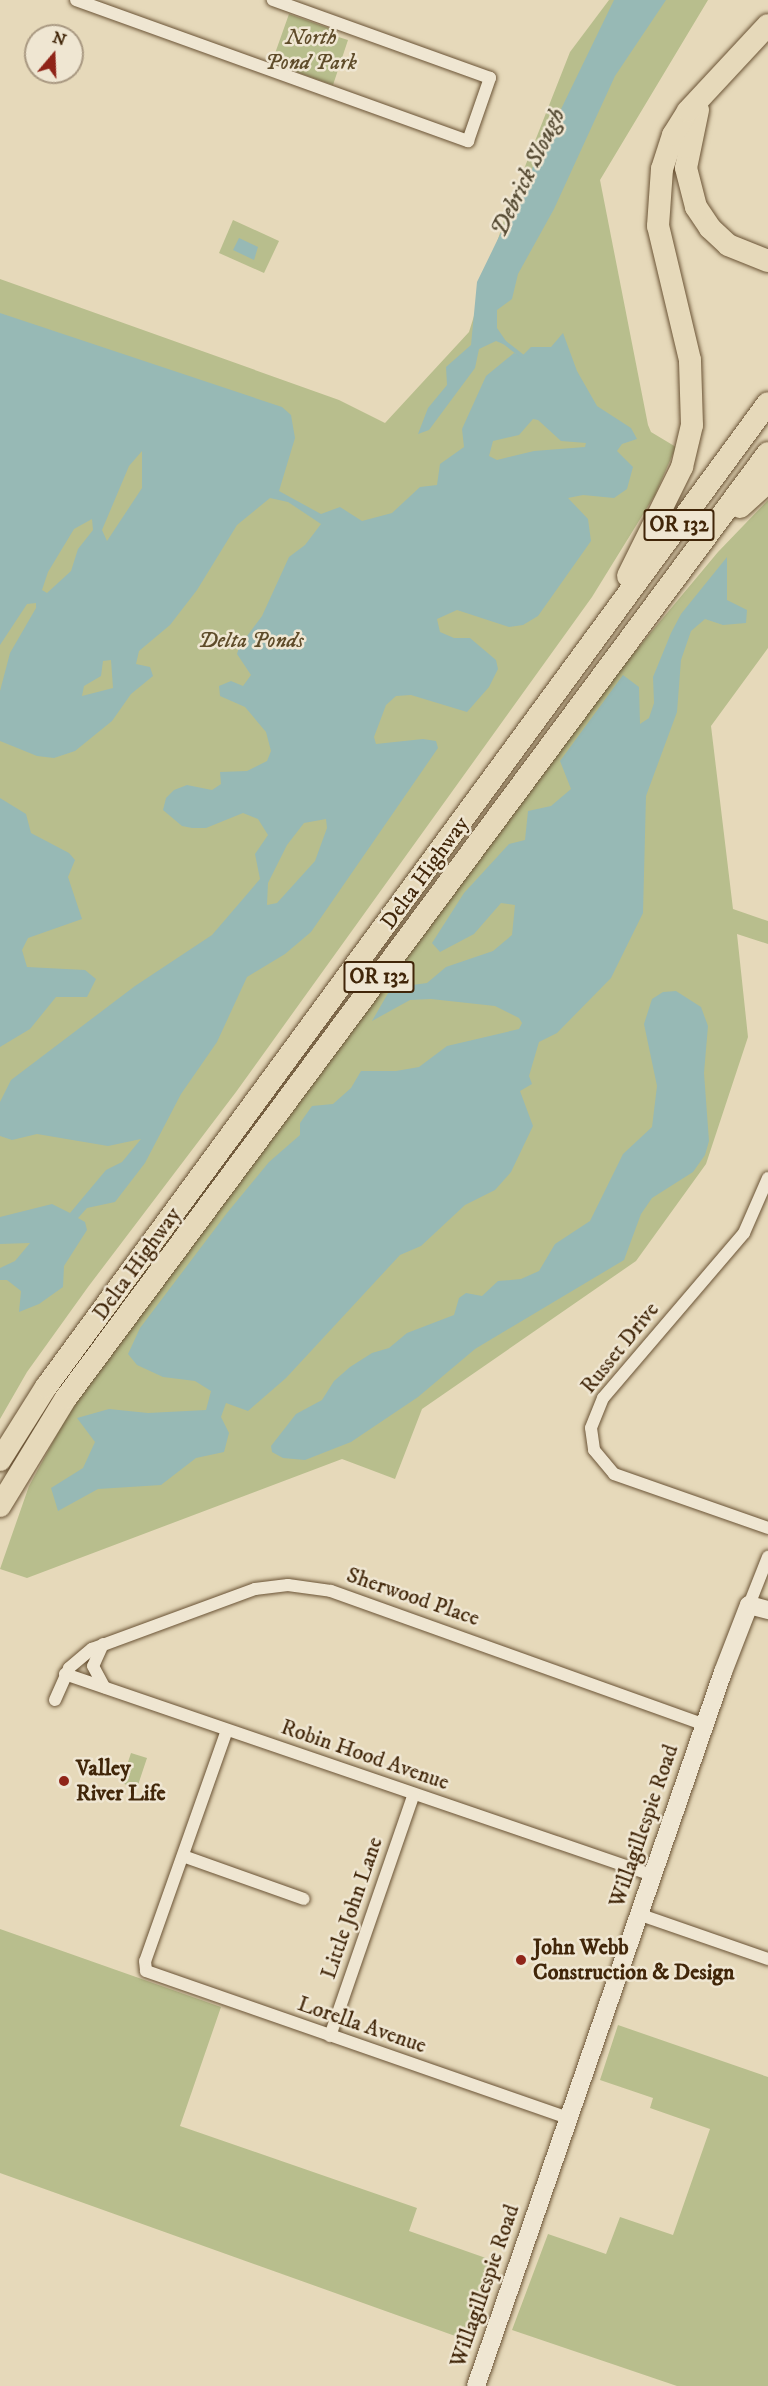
<!DOCTYPE html>
<html>
<head>
<meta charset="utf-8">
<style>
	body { margin:0 }
	#map { position:relative; width:768px; height:2386px; overflow:hidden; background:#e6d9ba; font-family:"IM FELL DW Pica",serif }
	div>[style] { position:absolute }
	.green>* { inset:0; background:#b8be8d }
	.water>* { inset:0; background:#97b9b5 }
	.stream>* { height:4px; margin:-2px; padding:0 2px; transform-origin:2px; border-radius:2px; background:#97b9b5 }
	.roads { filter:drop-shadow(0 0 2px #6a5335) drop-shadow(0 0 2px #6a5335) }
	.minor>* { height:12px; margin:-6px; padding:0 6px; transform-origin:6px; border-radius:6px; background:#efe6d2 }
	.secondary>* { height:18px; margin:-9px; padding:0 9px; transform-origin:9px; border-radius:9px; background:#efe6d2 }
	.motorway>* { height:22px; margin:-11px; padding:0 11px; transform-origin:11px; border-radius:11px; background:#e6d9ba }
	.dots>* { width:16px; height:16px; translate:-50% -50%; box-sizing:border-box; border:3px solid #efe6d2; border-radius:50% }
	span { translate:-50% -50%; white-space:nowrap; text-align:center; line-height:1.15; -webkit-text-stroke:5px #efe6d2; paint-order:stroke }
	.shield-label span { padding:2px 4px; background:#efe6d2; border:2px solid; border-radius:4px; -webkit-text-stroke-width:0 }
	.shield-label { font-size:21px; color:#412609; font-weight:700 }
	.park-label { font-size:22px; color:#5f4c2a; font-style:italic }
	.street-label { font-size:22px; color:#412609 }
	.poi-label { font-size:22px; color:#412609; font-weight:700 }
	.left { translate:0 -50%; text-align:left }
	.water-label { font-size:24px; color:#564b34; font-style:italic }
	.north { position:absolute; left:24px; top:24px; width:60px; height:60px; box-sizing:border-box; background:#efe6d2; border:2px solid #a99982; border-radius:50%; rotate:19deg; font-size:16px; font-weight:700; line-height:24px; text-align:center; color:#412609 }
	.north::after { content:''; display:block; margin:auto; width:21px; height:27px; background:#8f2418; clip-path:polygon(50% 0,100% 100%,50% 72%,0 100%) }
</style>
</head>
<body>
<div id="map">
	<div class="green">
		<i style="clip-path:polygon(609px 0,708px 0,600px 180px,648px 425px,651px 432px,676px 447px,655px 495px,592px 597px,236px 1092px,88px 1287px,27px 1372px,0 1419px,0 279px,339px 400px,385px 423px,469px 332px,504px 220px,570px 52px)"></i>
		<i style="clip-path:polygon(289px 14px,334px 30px,332px 35px,348px 40px,333px 85px,288px 69px,289px 65px,273px 59px)"></i>
		<i style="clip-path:polygon(233px 220px,279px 241px,264px 273px,219px 253px)"></i>
		<i style="clip-path:polygon(768px 500px,768px 648px,711px 726px,733px 909px,768px 921px,768px 944px,737px 934px,748px 1037px,706px 1164px,636px 1261px,422px 1409px,395px 1479px,342px 1459px,27px 1578px,0 1569px,29px 1486px,73px 1405px,622px 667px,718px 552px)"></i>
		<i style="clip-path:polygon(131px 1753px,147px 1758px,137px 1788px,121px 1783px)"></i>
		<i style="clip-path:polygon(0 1929px,221px 2007px,180px 2126px,417px 2208px,409px 2231px,500px 2263px,472px 2342px,0 2173px)"></i>
		<i style="clip-path:polygon(618px 2025px,768px 2077px,768px 2386px,677px 2386px,512px 2330px,548px 2234px,606px 2254px,620px 2217px,673px 2235px,710px 2129px,650px 2108px,653px 2098px,600px 2080px)"></i>
	</div>
	<div class="water">
		<i style="clip-path:polygon(614px 0,666px 0,615px 76px,554px 209px,518px 274px,512px 299px,497px 310px,497px 328px,510px 347px,496px 341px,479px 349px,475px 368px,429px 430px,418px 434px,428px 408px,447px 385px,446px 367px,471px 345px,477px 282px)"></i>
		<i style="clip-path:polygon(239px 238px,258px 247px,254px 260px,233px 250px)"></i>
		<i style="clip-path:polygon(evenodd,0 313px,282px 407px,291px 415px,295px 438px,279px 491px,321px 514px,340px 507px,362px 521px,392px 513px,420px 487px,437px 485px,440px 464px,464px 447px,462px 429px,486px 376px,514px 353px,522px 356px,531px 347px,551px 347px,563px 333px,577px 371px,597px 406px,631px 428px,637px 439px,622px 444px,617px 451px,633px 467px,627px 489px,614px 498px,583px 495px,568px 498px,588px 519px,591px 541px,538px 616px,523px 625px,509px 627px,457px 610px,437px 619px,440px 632px,454px 638px,470px 638px,496px 660px,498px 669px,489px 687px,467px 712px,411px 695px,396px 696px,386px 705px,374px 737px,376px 744px,423px 739px,436px 741px,438px 748px,311px 932px,285px 954px,247px 977px,217px 1042px,181px 1094px,145px 1163px,115px 1202px,87px 1208px,78px 1218px,85px 1222px,87px 1230px,64px 1266px,63px 1287px,39px 1304px,19px 1312px,21px 1291px,7px 1280px,0 1280px,0 1268px,15px 1261px,30px 1243px,0 1244px,0 1217px,52px 1204px,70px 1213px,106px 1170px,122px 1162px,141px 1139px,108px 1146px,37px 1134px,12px 1140px,0 1136px,0 1102px,11px 1080px,135px 986px,212px 935px,260px 879px,255px 854px,268px 835px,258px 819px,243px 813px,206px 828px,192px 828px,182px 826px,163px 810px,166px 798px,174px 790px,187px 785px,212px 790px,221px 784px,220px 772px,247px 771px,267px 761px,271px 751px,266px 732px,245px 707px,220px 696px,219px 686px,231px 681px,243px 686px,251px 675px,237px 654px,239px 647px,262px 616px,289px 557px,305px 545px,321px 524px,288px 502px,270px 498px,237px 525px,197px 590px,170px 625px,139px 651px,136px 664px,150px 667px,153px 676px,131px 694px,112px 721px,75px 751px,54px 758px,37px 756px,0 741px,0 691px,10px 653px,36px 608px,36px 603px,27px 604px,0 645px,0 313px,533px 419px,538px 420px,561px 441px,586px 443px,585px 447px,534px 451px,497px 460px,489px 456px,493px 441px,519px 435px,533px 419px,0 313px,142px 451px,142px 488px,107px 541px,102px 530px,129px 466px,142px 451px,0 313px,92px 519px,93px 530px,78px 549px,71px 571px,47px 593px,42px 590px,48px 572px,74px 529px,92px 519px,0 313px,111px 660px,113px 688px,82px 696px,84px 686px,101px 676px,103px 661px,111px 660px,0 313px,326px 819px,327px 828px,315px 861px,277px 903px,267px 905px,268px 883px,287px 845px,304px 823px,326px 819px)"></i>
		<i style="clip-path:polygon(727px 557px,727px 600px,747px 610px,746px 623px,723px 625px,705px 619px,691px 631px,681px 660px,677px 712px,646px 796px,643px 913px,611px 978px,557px 1033px,539px 1042px,529px 1076px,532px 1084px,520px 1091px,533px 1126px,511px 1172px,495px 1190px,465px 1205px,421px 1246px,400px 1255px,286px 1378px,248px 1411px,226px 1403px,221px 1417px,229px 1433px,224px 1452px,196px 1458px,161px 1485px,98px 1489px,58px 1511px,51px 1488px,83px 1468px,95px 1442px,77px 1418px,109px 1409px,148px 1413px,206px 1410px,211px 1391px,195px 1381px,163px 1377px,137px 1365px,128px 1354px,140px 1328px,227px 1213px,269px 1162px,300px 1135px,300px 1123px,312px 1106px,333px 1104px,351px 1088px,361px 1071px,396px 1071px,419px 1067px,447px 1046px,519px 1029px,522px 1023px,519px 1018px,495px 1006px,431px 999px,410px 1000px,372px 1021px,391px 988px,427px 983px,446px 967px,493px 951px,512px 935px,515px 905px,501px 903px,474px 934px,440px 952px,432px 943px,464px 893px,509px 844px,525px 840px,528px 811px,551px 806px,571px 789px,560px 761px,623px 675px,639px 687px,640px 724px,649px 718px,654px 703px,653px 677px,671px 633px,681px 614px)"></i>
		<i style="clip-path:polygon(0 798px,26px 814px,31px 833px,69px 853px,75px 860px,68px 877px,82px 919px,28px 938px,22px 950px,27px 967px,85px 970px,96px 979px,87px 997px,56px 997px,30px 1029px,0 1047px)"></i>
		<i style="clip-path:polygon(676px 991px,701px 1007px,708px 1026px,704px 1073px,709px 1141px,705px 1155px,693px 1172px,652px 1198px,641px 1214px,624px 1260px,475px 1349px,418px 1397px,351px 1442px,305px 1460px,283px 1458px,272px 1452px,271px 1446px,296px 1414px,322px 1400px,334px 1381px,350px 1367px,372px 1353px,389px 1348px,407px 1333px,454px 1315px,459px 1298px,466px 1293px,482px 1296px,498px 1281px,521px 1279px,539px 1271px,555px 1244px,590px 1221px,623px 1154px,652px 1127px,657px 1086px,644px 1024px,652px 999px,663px 992px)"></i>
	</div>
	<div class="stream">
		<i style="left:504px;top:342px;width:23px;rotate:38deg"></i>
	</div>
	<div class="roads">
		<div class="minor">
			<i style="left:76px;top:0;width:417px;rotate:19.8deg"></i>
			<i style="left:468px;top:141px;width:67px;rotate:-70.8deg"></i>
			<i style="left:490px;top:78px;width:231px;rotate:-160.2deg"></i>
			<i style="left:768px;top:1178px;width:60px;rotate:113.6deg"></i>
			<i style="left:744px;top:1233px;width:217px;rotate:130.5deg"></i>
			<i style="left:603px;top:1398px;width:32px;rotate:112deg"></i>
			<i style="left:591px;top:1428px;width:22px;rotate:82deg"></i>
			<i style="left:594px;top:1450px;width:31px;rotate:50deg"></i>
			<i style="left:614px;top:1474px;width:163px;rotate:19.3deg"></i>
			<i style="left:749px;top:1605px;width:52px;rotate:-68.4deg"></i>
			<i style="left:103px;top:1644px;width:24px;rotate:114deg"></i>
			<i style="left:93px;top:1666px;width:24px;rotate:62deg"></i>
			<i style="left:65px;top:1674px;width:620px;rotate:18.9deg"></i>
			<i style="left:55px;top:1700px;width:35px;rotate:-66deg"></i>
			<i style="left:69px;top:1668px;width:30px;rotate:-40deg"></i>
			<i style="left:92px;top:1649px;width:174px;rotate:-20.2deg"></i>
			<i style="left:255px;top:1589px;width:33px;rotate:-7deg"></i>
			<i style="left:288px;top:1585px;width:43px;rotate:7.9deg"></i>
			<i style="left:331px;top:1591px;width:397px;rotate:19.7deg"></i>
			<i style="left:227px;top:1730px;width:245px;rotate:109.5deg"></i>
			<i style="left:145px;top:1961px;width:10px;rotate:84deg"></i>
			<i style="left:146px;top:1971px;width:447px;rotate:19.2deg"></i>
			<i style="left:183px;top:1856px;width:128px;rotate:19.6deg"></i>
			<i style="left:638px;top:1914px;width:138px;rotate:19.1deg"></i>
			<i style="left:330px;top:2036px;width:256px;rotate:-70.9deg"></i>
		</div>
		<div class="secondary">
			<i style="left:476px;top:2386px;width:756px;rotate:-70.92deg"></i>
			<i style="left:723px;top:1672px;width:72px;rotate:-68.8deg"></i>
			<i style="left:749px;top:1605px;width:20px;rotate:15deg"></i>
		</div>
		<div class="motorway">
			<i style="left:698px;top:110px;width:59px;rotate:101.7deg"></i>
			<i style="left:686px;top:168px;width:40px;rotate:75.6deg"></i>
			<i style="left:696px;top:207px;width:25px;rotate:56deg"></i>
			<i style="left:710px;top:228px;width:25px;rotate:43deg"></i>
			<i style="left:728px;top:245px;width:43px;rotate:21.8deg"></i>
			<i style="left:740px;top:507px;width:38px;rotate:-42deg"></i>
			<i style="left:628px;top:576px;width:122px;rotate:-63.6deg"></i>
			<i style="left:682px;top:467px;width:43px;rotate:-76.6deg"></i>
			<i style="left:692px;top:425px;width:65px;rotate:-91.8deg"></i>
			<i style="left:690px;top:360px;width:138px;rotate:-103.4deg"></i>
			<i style="left:658px;top:226px;width:57px;rotate:-86deg"></i>
			<i style="left:662px;top:169px;width:36px;rotate:-72deg"></i>
			<i style="left:673px;top:135px;width:28px;rotate:-58deg"></i>
			<i style="left:688px;top:111px;width:117px;rotate:-47.1deg"></i>
			<i style="left:0;top:1460px;width:86px;rotate:-57.8deg"></i>
			<i style="left:46px;top:1387px;width:1220px;rotate:-53.73deg"></i>
			<i style="left:0;top:1506px;width:127px;rotate:-58.6deg"></i>
			<i style="left:66px;top:1398px;width:1177px;rotate:-53.39deg"></i>
		</div>
	</div>
	<div class="dots">
		<i style="left:64px;top:1781px;background:#8f2418"></i>
		<i style="left:521px;top:1960px;background:#8f2418"></i>
	</div>
	<div class="shield-label">
		<span style="left:679px;top:525px">OR 132</span>
		<span style="left:379px;top:977px">OR 132</span>
	</div>
	<div class="park-label">
		<span style="left:311px;top:50px">North<br>Pond Park</span>
		<span style="left:251px;top:641px">Delta Ponds</span>
	</div>
	<div class="street-label">
		<span style="left:425px;top:873px;rotate:-54deg">Delta Highway</span>
		<span style="left:137px;top:1264px;rotate:-54deg">Delta Highway</span>
		<span style="left:620px;top:1348px;rotate:-51deg">Russet Drive</span>
		<span style="left:413px;top:1597px;rotate:19deg">Sherwood Place</span>
		<span style="left:365px;top:1755px;rotate:19deg">Robin Hood Avenue</span>
		<span style="left:644px;top:1826px;rotate:-71deg">Willagillespie Road</span>
		<span style="left:352px;top:1908px;rotate:-71deg">Little John Lane</span>
		<span style="left:362px;top:2025px;rotate:19deg">Lorella Avenue</span>
		<span style="left:485px;top:2286px;rotate:-71deg">Willagillespie Road</span>
	</div>
	<div class="poi-label">
		<span class="left" style="left:76px;top:1781px">Valley<br>River Life</span>
		<span class="left" style="left:533px;top:1960px">John Webb<br>Construction &amp; Design</span>
	</div>
	<div class="water-label">
		<span style="left:529px;top:173px;rotate:-64deg">Debrick Slough</span>
	</div>
	<div class="north">N</div>
</div>
</body>
</html>
